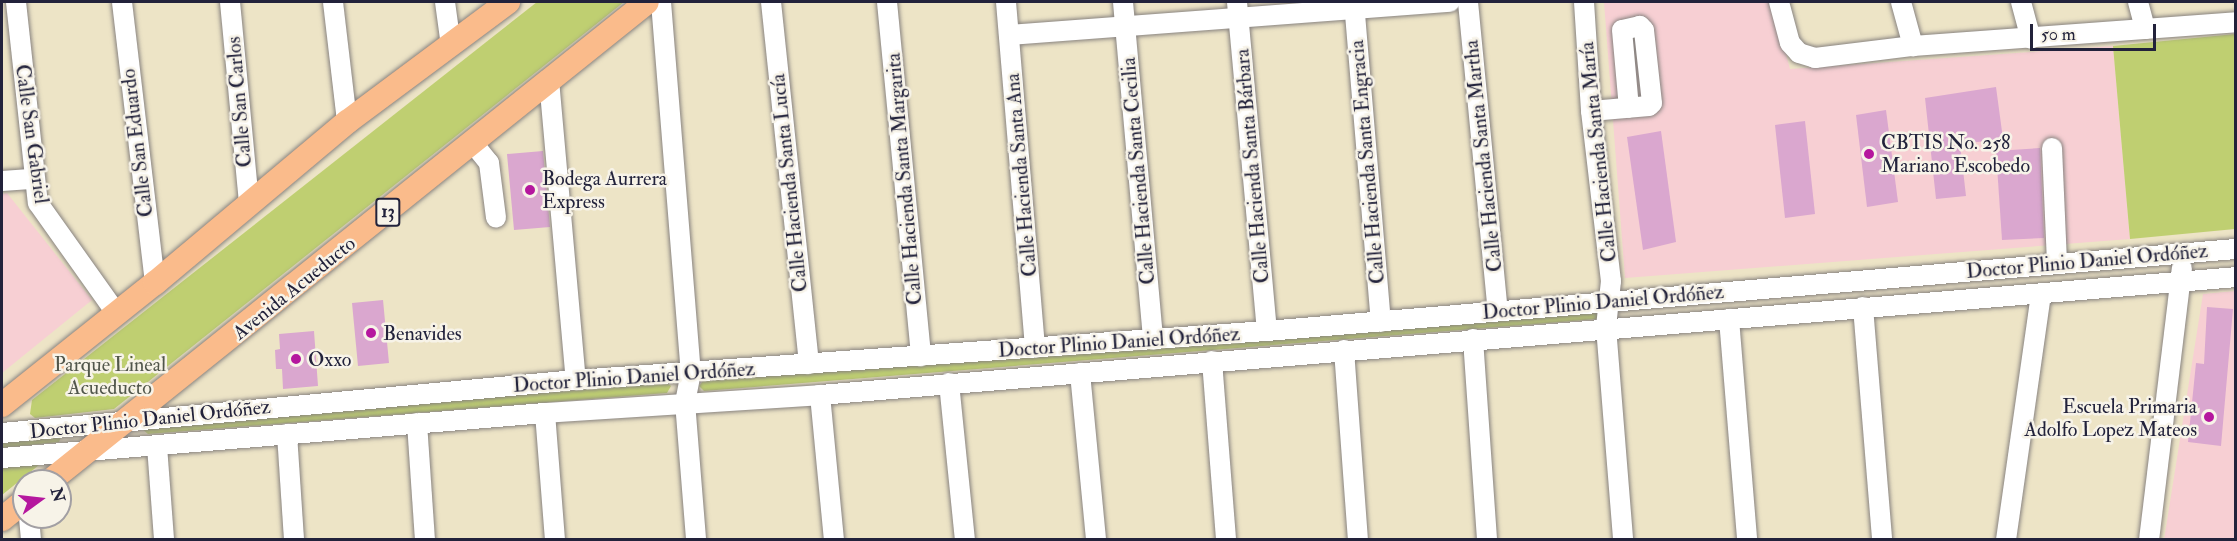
<!DOCTYPE html>
<html>
<head>
<meta charset="utf-8">
<style>
	body { margin:0 }
	#map { position:relative; width:2237px; height:541px; overflow:hidden; background:#ede4c6; font-family:"IM FELL Double Pica",serif }
	div>[style] { position:absolute }
	.built>* { inset:0; background:#f7cfd3 }
	.green>* { inset:0; background:#bfcf71 }
	.building>* { inset:0; background:#daa7cf }
	.roads { filter:drop-shadow(0 0 2px #888380) drop-shadow(0 0 2px #888380) }
	.minor>* { height:20px; margin:-10px; padding:0 10px; transform-origin:10px; border-radius:10px; background:#fff }
	.major>* { height:24px; margin:-12px; padding:0 12px; transform-origin:12px; border-radius:12px; background:#fabb8b }
	.dots>* { width:16px; height:16px; translate:-50% -50%; box-sizing:border-box; border:3px solid #f7f3e8; border-radius:50% }
	span { translate:-50% -50%; white-space:nowrap; text-align:center; line-height:1.15; -webkit-text-stroke:5px #f7f3e8; paint-order:stroke }
	.shield-label span { padding:2px 4px; background:#f7f3e8; border:2px solid; border-radius:4px; -webkit-text-stroke-width:0 }
	.shield-label { font-size:18px; color:#22223b; font-weight:700 }
	.street-label { font-size:20px; color:#22223b }
	.poi-label { font-size:20px; color:#22223b }
	.left { translate:0 -50%; text-align:left }
	.right { translate:-100% -50%; text-align:right }
	.park-label { font-size:20px; color:#51564b }
	.frame { position:absolute; inset:0; border:3px solid #22223b; pointer-events:none }
	.north { position:absolute; left:12px; top:469px; width:60px; height:60px; box-sizing:border-box; background:#f7f3e8; border:2px solid #a29fa3; border-radius:50%; rotate:75deg; font-size:16px; font-weight:700; line-height:24px; text-align:center; color:#22223b }
	.north::after { content:''; display:block; margin:auto; width:21px; height:27px; background:#b5179e; clip-path:polygon(50% 0,100% 100%,50% 72%,0 100%) }
	.scale { position:absolute; left:2030px; top:24px; width:126px; height:27px; box-sizing:border-box; border:3px solid #22223b; border-top:0; padding-left:8px; font-size:18px; line-height:21px; white-space:nowrap; color:#22223b; -webkit-text-stroke:4px #f7f3e8; paint-order:stroke }
</style>
</head>
<body>
<div id="map">
	<div class="built">
		<i style="clip-path:polygon(1604px 2px,1772px 2px,1790px 69px,2113px 46px,2130px 239px,1625px 278px)"></i>
		<i style="clip-path:polygon(7px 193px,92px 300px,2px 373px,2px 194px)"></i>
		<i style="clip-path:polygon(2235px 291px,2235px 539px,2164px 540px,2203px 294px)"></i>
	</div>
	<div class="green">
		<i style="clip-path:polygon(537px 2px,624px 2px,114px 409px,35px 418px,30px 414px,32px 400px)"></i>
		<i style="clip-path:polygon(2235px 34px,2235px 229px,2130px 239px,2113px 46px)"></i>
		<i style="clip-path:polygon(1600px 310px,1597px 319px,704px 391px,699px 386px,703px 381px)"></i>
		<i style="clip-path:polygon(667px 383px,671px 386px,667px 393px,148px 434px,142px 429px,146px 424px)"></i>
		<i style="clip-path:polygon(61px 437px,59px 442px,2px 448px,2px 442px)"></i>
		<i style="clip-path:polygon(38px 463px,39px 465px,2px 495px,2px 467px)"></i>
	</div>
	<div class="building">
		<i style="clip-path:polygon(1996px 87px,2003px 139px,1960px 144px,1966px 196px,1936px 199px,1925px 98px)"></i>
		<i style="clip-path:polygon(1886px 110px,1898px 202px,1867px 207px,1856px 115px)"></i>
		<i style="clip-path:polygon(1805px 121px,1815px 214px,1785px 218px,1775px 125px)"></i>
		<i style="clip-path:polygon(1661px 131px,1676px 242px,1643px 250px,1627px 137px)"></i>
		<i style="clip-path:polygon(2040px 148px,2044px 238px,2002px 240px,1996px 151px)"></i>
		<i style="clip-path:polygon(543px 151px,550px 227px,514px 230px,507px 154px)"></i>
		<i style="clip-path:polygon(383px 300px,389px 363px,358px 366px,352px 303px)"></i>
		<i style="clip-path:polygon(2207px 307px,2233px 309px,2221px 446px,2188px 442px,2196px 363px,2204px 364px)"></i>
		<i style="clip-path:polygon(314px 331px,318px 386px,283px 389px,282px 369px,276px 369px,275px 350px,280px 349px,279px 334px)"></i>
	</div>
	<div class="roads">
		<div class="minor">
			<i style="left:16px;top:2px;width:202px;rotate:83.8deg"></i>
			<i style="left:38px;top:203px;width:136px;rotate:54.6deg"></i>
			<i style="left:122px;top:2px;width:283px;rotate:83.3deg"></i>
			<i style="left:230px;top:2px;width:202px;rotate:84.6deg"></i>
			<i style="left:333px;top:2px;width:121px;rotate:83.3deg"></i>
			<i style="left:445px;top:2px;width:44px;rotate:82.2deg"></i>
			<i style="left:661px;top:2px;width:371px;rotate:85.4deg"></i>
			<i style="left:691px;top:372px;width:31px;rotate:101deg"></i>
			<i style="left:685px;top:402px;width:138px;rotate:85.4deg"></i>
			<i style="left:771px;top:2px;width:364px;rotate:84deg"></i>
			<i style="left:887px;top:2px;width:356px;rotate:84.5deg"></i>
			<i style="left:1006px;top:2px;width:347px;rotate:85.2deg"></i>
			<i style="left:1123px;top:2px;width:339px;rotate:84.9deg"></i>
			<i style="left:1237px;top:2px;width:330px;rotate:84.8deg"></i>
			<i style="left:1354px;top:2px;width:321px;rotate:85.2deg"></i>
			<i style="left:1468px;top:2px;width:310px;rotate:84.5deg"></i>
			<i style="left:1584px;top:2px;width:109px;rotate:86.3deg"></i>
			<i style="left:1591px;top:111px;width:171px;rotate:83.3deg"></i>
			<i style="left:1611px;top:281px;width:46px;rotate:96.2deg"></i>
			<i style="left:1606px;top:327px;width:214px;rotate:85.4deg"></i>
			<i style="left:1779px;top:2px;width:42px;rotate:75deg"></i>
			<i style="left:1790px;top:43px;width:13px;rotate:48deg"></i>
			<i style="left:1799px;top:53px;width:17px;rotate:17deg"></i>
			<i style="left:1815px;top:58px;width:99px;rotate:-7deg"></i>
			<i style="left:1913px;top:46px;width:324px;rotate:-4.2deg"></i>
			<i style="left:1901px;top:2px;width:46px;rotate:74.7deg"></i>
			<i style="left:2021px;top:2px;width:38px;rotate:75deg"></i>
			<i style="left:2138px;top:2px;width:28px;rotate:75deg"></i>
			<i style="left:1009px;top:35px;width:442px;rotate:-4.3deg"></i>
			<i style="left:549px;top:80px;width:301px;rotate:84.9deg"></i>
			<i style="left:1591px;top:111px;width:58px;rotate:-4.9deg"></i>
			<i style="left:1649px;top:106px;width:4px;rotate:-45deg"></i>
			<i style="left:1652px;top:103px;width:73px;rotate:-96.3deg"></i>
			<i style="left:1644px;top:30px;width:6px;rotate:-135deg"></i>
			<i style="left:1640px;top:26px;width:18px;rotate:167deg"></i>
			<i style="left:1622px;top:30px;width:78px;rotate:84.9deg"></i>
			<i style="left:472px;top:142px;width:27px;rotate:51deg"></i>
			<i style="left:489px;top:163px;width:55px;rotate:82.7deg"></i>
			<i style="left:2052px;top:148px;width:115px;rotate:87.5deg"></i>
			<i style="left:2px;top:181px;width:32px;rotate:-4deg"></i>
			<i style="left:1863px;top:307px;width:234px;rotate:85.3deg"></i>
			<i style="left:1729px;top:319px;width:222px;rotate:85.3deg"></i>
			<i style="left:1473px;top:339px;width:201px;rotate:86deg"></i>
			<i style="left:1344px;top:350px;width:191px;rotate:85.8deg"></i>
			<i style="left:1212px;top:361px;width:180px;rotate:85.5deg"></i>
			<i style="left:1080px;top:373px;width:168px;rotate:84.5deg"></i>
			<i style="left:949px;top:383px;width:158px;rotate:84.2deg"></i>
			<i style="left:820px;top:395px;width:146px;rotate:84.5deg"></i>
			<i style="left:545px;top:413px;width:127px;rotate:85.5deg"></i>
			<i style="left:417px;top:423px;width:117px;rotate:86.1deg"></i>
			<i style="left:2px;top:433px;width:576px;rotate:-5.28deg"></i>
			<i style="left:576px;top:380px;width:693px;rotate:-4.06deg"></i>
			<i style="left:1267px;top:331px;width:972px;rotate:-4.84deg"></i>
			<i style="left:287px;top:434px;width:106px;rotate:86.2deg"></i>
			<i style="left:157px;top:446px;width:94px;rotate:85.7deg"></i>
			<i style="left:2px;top:458px;width:545px;rotate:-4.74deg"></i>
			<i style="left:545px;top:413px;width:276px;rotate:-3.7deg"></i>
			<i style="left:820px;top:395px;width:1421px;rotate:-4.76deg"></i>
			<i style="left:29px;top:517px;width:23px;rotate:85deg"></i>
			<i style="left:2006px;top:540px;width:249px;rotate:-81.9deg"></i>
			<i style="left:2149px;top:540px;width:274px;rotate:-83.1deg"></i>
		</div>
		<div class="major">
			<i style="left:2px;top:405px;width:196px;rotate:-38.6deg"></i>
			<i style="left:155px;top:283px;width:251px;rotate:-40deg"></i>
			<i style="left:347px;top:122px;width:201px;rotate:-36.7deg"></i>
			<i style="left:50px;top:481px;width:765px;rotate:-38.74deg"></i>
			<i style="left:2px;top:519px;width:28px;rotate:-39deg"></i>
		</div>
	</div>
	<div class="dots">
		<i style="left:1869px;top:154px;background:#b5179e"></i>
		<i style="left:530px;top:190px;background:#b5179e"></i>
		<i style="left:371px;top:333px;background:#b5179e"></i>
		<i style="left:296px;top:359px;background:#b5179e"></i>
		<i style="left:2209px;top:417px;background:#b5179e"></i>
	</div>
	<div class="shield-label">
		<span style="left:388px;top:212px">13</span>
	</div>
	<div class="street-label">
		<span style="left:239px;top:102px;rotate:-95deg">Calle San Carlos</span>
		<span style="left:32px;top:134px;rotate:82deg">Calle San Gabriel</span>
		<span style="left:137px;top:143px;rotate:-97deg">Calle San Eduardo</span>
		<span style="left:1598px;top:152px;rotate:-96deg">Calle Hacienda Santa María</span>
		<span style="left:1483px;top:156px;rotate:-96deg">Calle Hacienda Santa Martha</span>
		<span style="left:1367px;top:162px;rotate:-95deg">Calle Hacienda Santa Engracia</span>
		<span style="left:1252px;top:166px;rotate:-95deg">Calle Hacienda Santa Bárbara</span>
		<span style="left:1138px;top:171px;rotate:-95deg">Calle Hacienda Santa Cecilia</span>
		<span style="left:1021px;top:175px;rotate:-95deg">Calle Hacienda Santa Ana</span>
		<span style="left:904px;top:179px;rotate:-95deg">Calle Hacienda Santa Margarita</span>
		<span style="left:789px;top:183px;rotate:-96deg">Calle Hacienda Santa Lucía</span>
		<span style="left:2087px;top:261px;rotate:-5deg">Doctor Plinio Daniel Ordóñez</span>
		<span style="left:294px;top:288px;rotate:-39deg">Avenida Acueducto</span>
		<span style="left:1603px;top:302px;rotate:-5deg">Doctor Plinio Daniel Ordóñez</span>
		<span style="left:1119px;top:342px;rotate:-4deg">Doctor Plinio Daniel Ordóñez</span>
		<span style="left:634px;top:377px;rotate:-4deg">Doctor Plinio Daniel Ordóñez</span>
		<span style="left:150px;top:419px;rotate:-6deg">Doctor Plinio Daniel Ordóñez</span>
	</div>
	<div class="poi-label">
		<span class="left" style="left:1881px;top:154px">CBTIS No. 258<br>Mariano Escobedo</span>
		<span class="left" style="left:542px;top:190px">Bodega Aurrera<br>Express</span>
		<span class="left" style="left:383px;top:333px">Benavides</span>
		<span class="left" style="left:308px;top:359px">Oxxo</span>
		<span class="right" style="left:2197px;top:418px">Escuela Primaria<br>Adolfo Lopez Mateos</span>
	</div>
	<div class="park-label">
		<span style="left:110px;top:376px">Parque Lineal<br>Acueducto</span>
	</div>
	<div class="frame"></div>
	<div class="north">N</div>
	<div class="scale">50 m</div>
</div>
</body>
</html>
